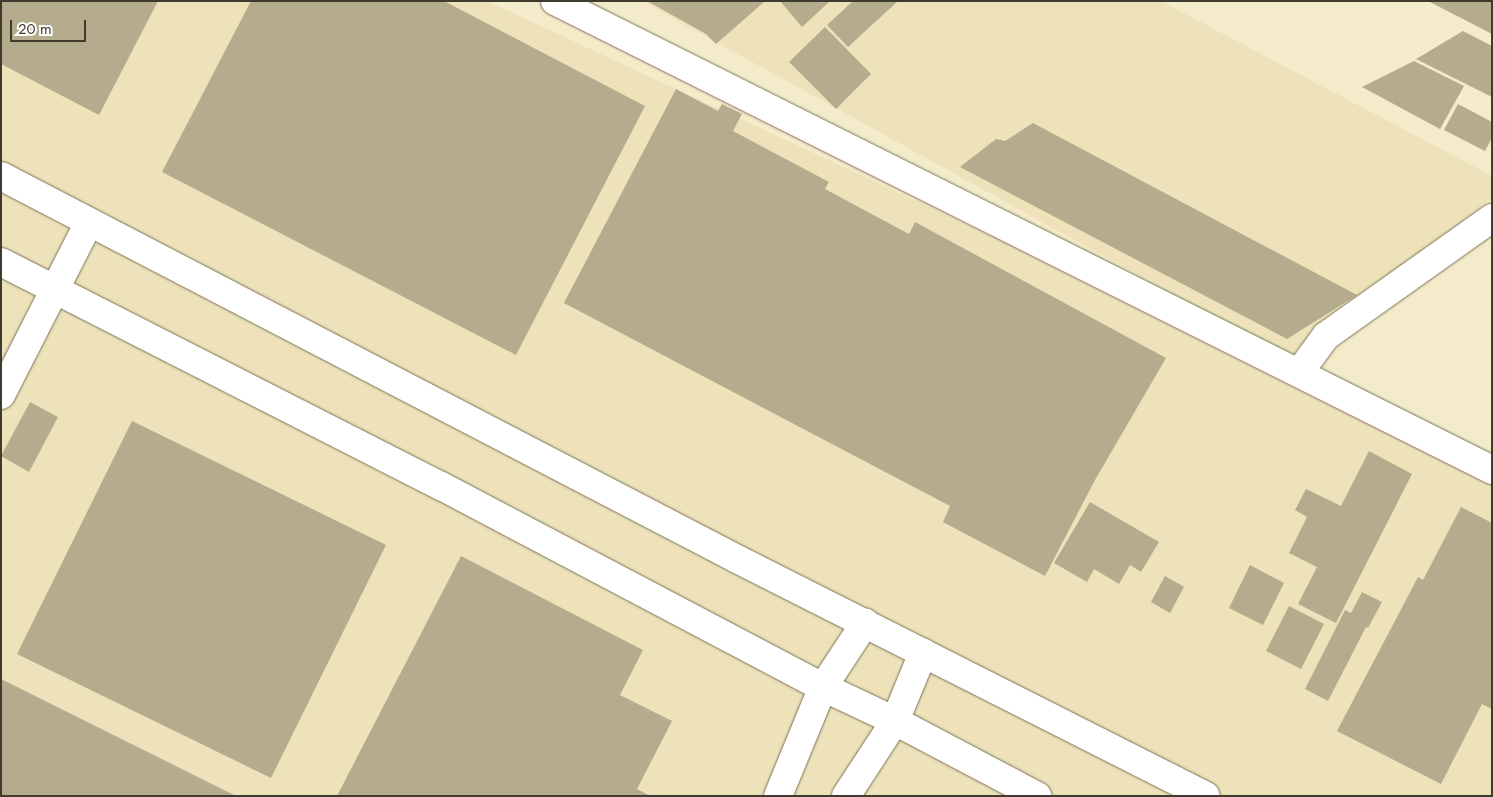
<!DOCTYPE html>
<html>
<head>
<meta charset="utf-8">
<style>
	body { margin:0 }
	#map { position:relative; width:1493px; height:797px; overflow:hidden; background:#f4ebca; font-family:Jost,sans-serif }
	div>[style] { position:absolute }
	.built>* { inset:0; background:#ede2b9 }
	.building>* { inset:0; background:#b4ac8c }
	.roads { filter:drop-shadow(0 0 1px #7b7355) drop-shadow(0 0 1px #7b7355) }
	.street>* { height:28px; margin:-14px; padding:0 14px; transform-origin:14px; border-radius:14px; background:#fff }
	.secondary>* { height:28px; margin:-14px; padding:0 14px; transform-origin:14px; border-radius:14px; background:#fff }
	span { translate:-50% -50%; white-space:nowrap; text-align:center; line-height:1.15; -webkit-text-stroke:5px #fff; paint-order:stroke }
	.frame { position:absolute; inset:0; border:2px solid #3f3c2f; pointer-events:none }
	.scale { position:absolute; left:10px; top:20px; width:76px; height:22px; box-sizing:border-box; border:2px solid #3f3c2f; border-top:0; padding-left:6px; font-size:15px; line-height:18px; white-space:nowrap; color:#3f3c2f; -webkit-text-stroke:4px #fff; paint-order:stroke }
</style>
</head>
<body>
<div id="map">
	<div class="built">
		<i style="clip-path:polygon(1px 1px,487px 1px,1492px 469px,1492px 796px,1px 796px)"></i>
		<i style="clip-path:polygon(642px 1px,1161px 1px,1492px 176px,1492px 198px,1288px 358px)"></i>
	</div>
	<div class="building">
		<i style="clip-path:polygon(1px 1px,158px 1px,99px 115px,1px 64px)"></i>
		<i style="clip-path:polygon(251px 1px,444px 1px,645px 106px,516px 355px,162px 172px)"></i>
		<i style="clip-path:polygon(647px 1px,765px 1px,716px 44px,706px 34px)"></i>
		<i style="clip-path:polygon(780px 1px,830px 1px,802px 27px)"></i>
		<i style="clip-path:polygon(853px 1px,898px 1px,848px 47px,827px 25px)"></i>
		<i style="clip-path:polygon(1428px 1px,1492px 1px,1492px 34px)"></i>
		<i style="clip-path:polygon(825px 27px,871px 74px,836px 109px,789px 62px)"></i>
		<i style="clip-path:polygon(1463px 31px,1492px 46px,1492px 97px,1416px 59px)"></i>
		<i style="clip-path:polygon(1414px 61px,1464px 86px,1440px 129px,1362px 87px)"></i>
		<i style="clip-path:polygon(676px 89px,718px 111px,722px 104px,742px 114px,733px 131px,829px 182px,825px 189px,909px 234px,915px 222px,1166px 358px,1095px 480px,1045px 576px,943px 522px,950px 506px,564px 303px)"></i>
		<i style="clip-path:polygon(1458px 104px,1492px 122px,1492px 138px,1485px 151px,1444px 130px)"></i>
		<i style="clip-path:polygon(1033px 123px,1357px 295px,1287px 339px,960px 167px,996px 139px,1005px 141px)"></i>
		<i style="clip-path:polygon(30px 402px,58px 417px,29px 472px,1px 456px)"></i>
		<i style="clip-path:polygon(132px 421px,386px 545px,271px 778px,17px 654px)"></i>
		<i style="clip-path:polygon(1369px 451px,1412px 474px,1336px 623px,1298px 604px,1317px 567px,1289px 553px,1307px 517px,1295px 510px,1306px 489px,1341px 506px)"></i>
		<i style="clip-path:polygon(1090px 502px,1159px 542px,1141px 572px,1130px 565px,1119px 584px,1094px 569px,1087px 582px,1054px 563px)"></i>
		<i style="clip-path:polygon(1461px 507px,1492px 523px,1492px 709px,1482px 704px,1441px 784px,1337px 731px,1418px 577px,1423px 580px)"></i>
		<i style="clip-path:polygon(461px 556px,643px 650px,620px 695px,672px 721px,637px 789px,650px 796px,337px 796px)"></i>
		<i style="clip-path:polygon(1250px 565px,1284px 583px,1263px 625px,1229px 608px)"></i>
		<i style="clip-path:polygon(1165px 576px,1184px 587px,1170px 613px,1151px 602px)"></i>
		<i style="clip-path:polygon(1362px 592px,1382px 602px,1368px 628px,1366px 627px,1328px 701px,1305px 689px,1345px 610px,1351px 613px)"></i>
		<i style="clip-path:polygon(1289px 606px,1324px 624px,1301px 669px,1266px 651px)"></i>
		<i style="clip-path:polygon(1px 679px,236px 796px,1px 796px)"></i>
	</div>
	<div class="roads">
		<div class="street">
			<i style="left:555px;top:1px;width:1048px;rotate:26.59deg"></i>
			<i style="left:1299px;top:373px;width:46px;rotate:-53.9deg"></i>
			<i style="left:1326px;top:336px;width:204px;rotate:-35.4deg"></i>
			<i style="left:1px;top:395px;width:194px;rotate:-63deg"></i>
			<i style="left:778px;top:796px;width:118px;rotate:-67.6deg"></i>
			<i style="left:823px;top:687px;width:77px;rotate:-56.7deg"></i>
			<i style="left:846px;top:796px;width:90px;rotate:-56.8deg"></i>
			<i style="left:895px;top:721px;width:74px;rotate:-67.6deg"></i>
		</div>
		<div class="secondary">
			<i style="left:1px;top:176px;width:830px;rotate:27.49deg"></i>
			<i style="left:737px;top:559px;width:525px;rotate:26.81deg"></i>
			<i style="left:1px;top:262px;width:494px;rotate:27deg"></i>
			<i style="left:441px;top:486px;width:432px;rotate:27.8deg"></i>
			<i style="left:823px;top:687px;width:80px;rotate:25.3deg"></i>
			<i style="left:895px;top:721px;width:161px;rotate:27.8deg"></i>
		</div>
	</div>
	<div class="frame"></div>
	<div class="scale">20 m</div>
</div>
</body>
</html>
